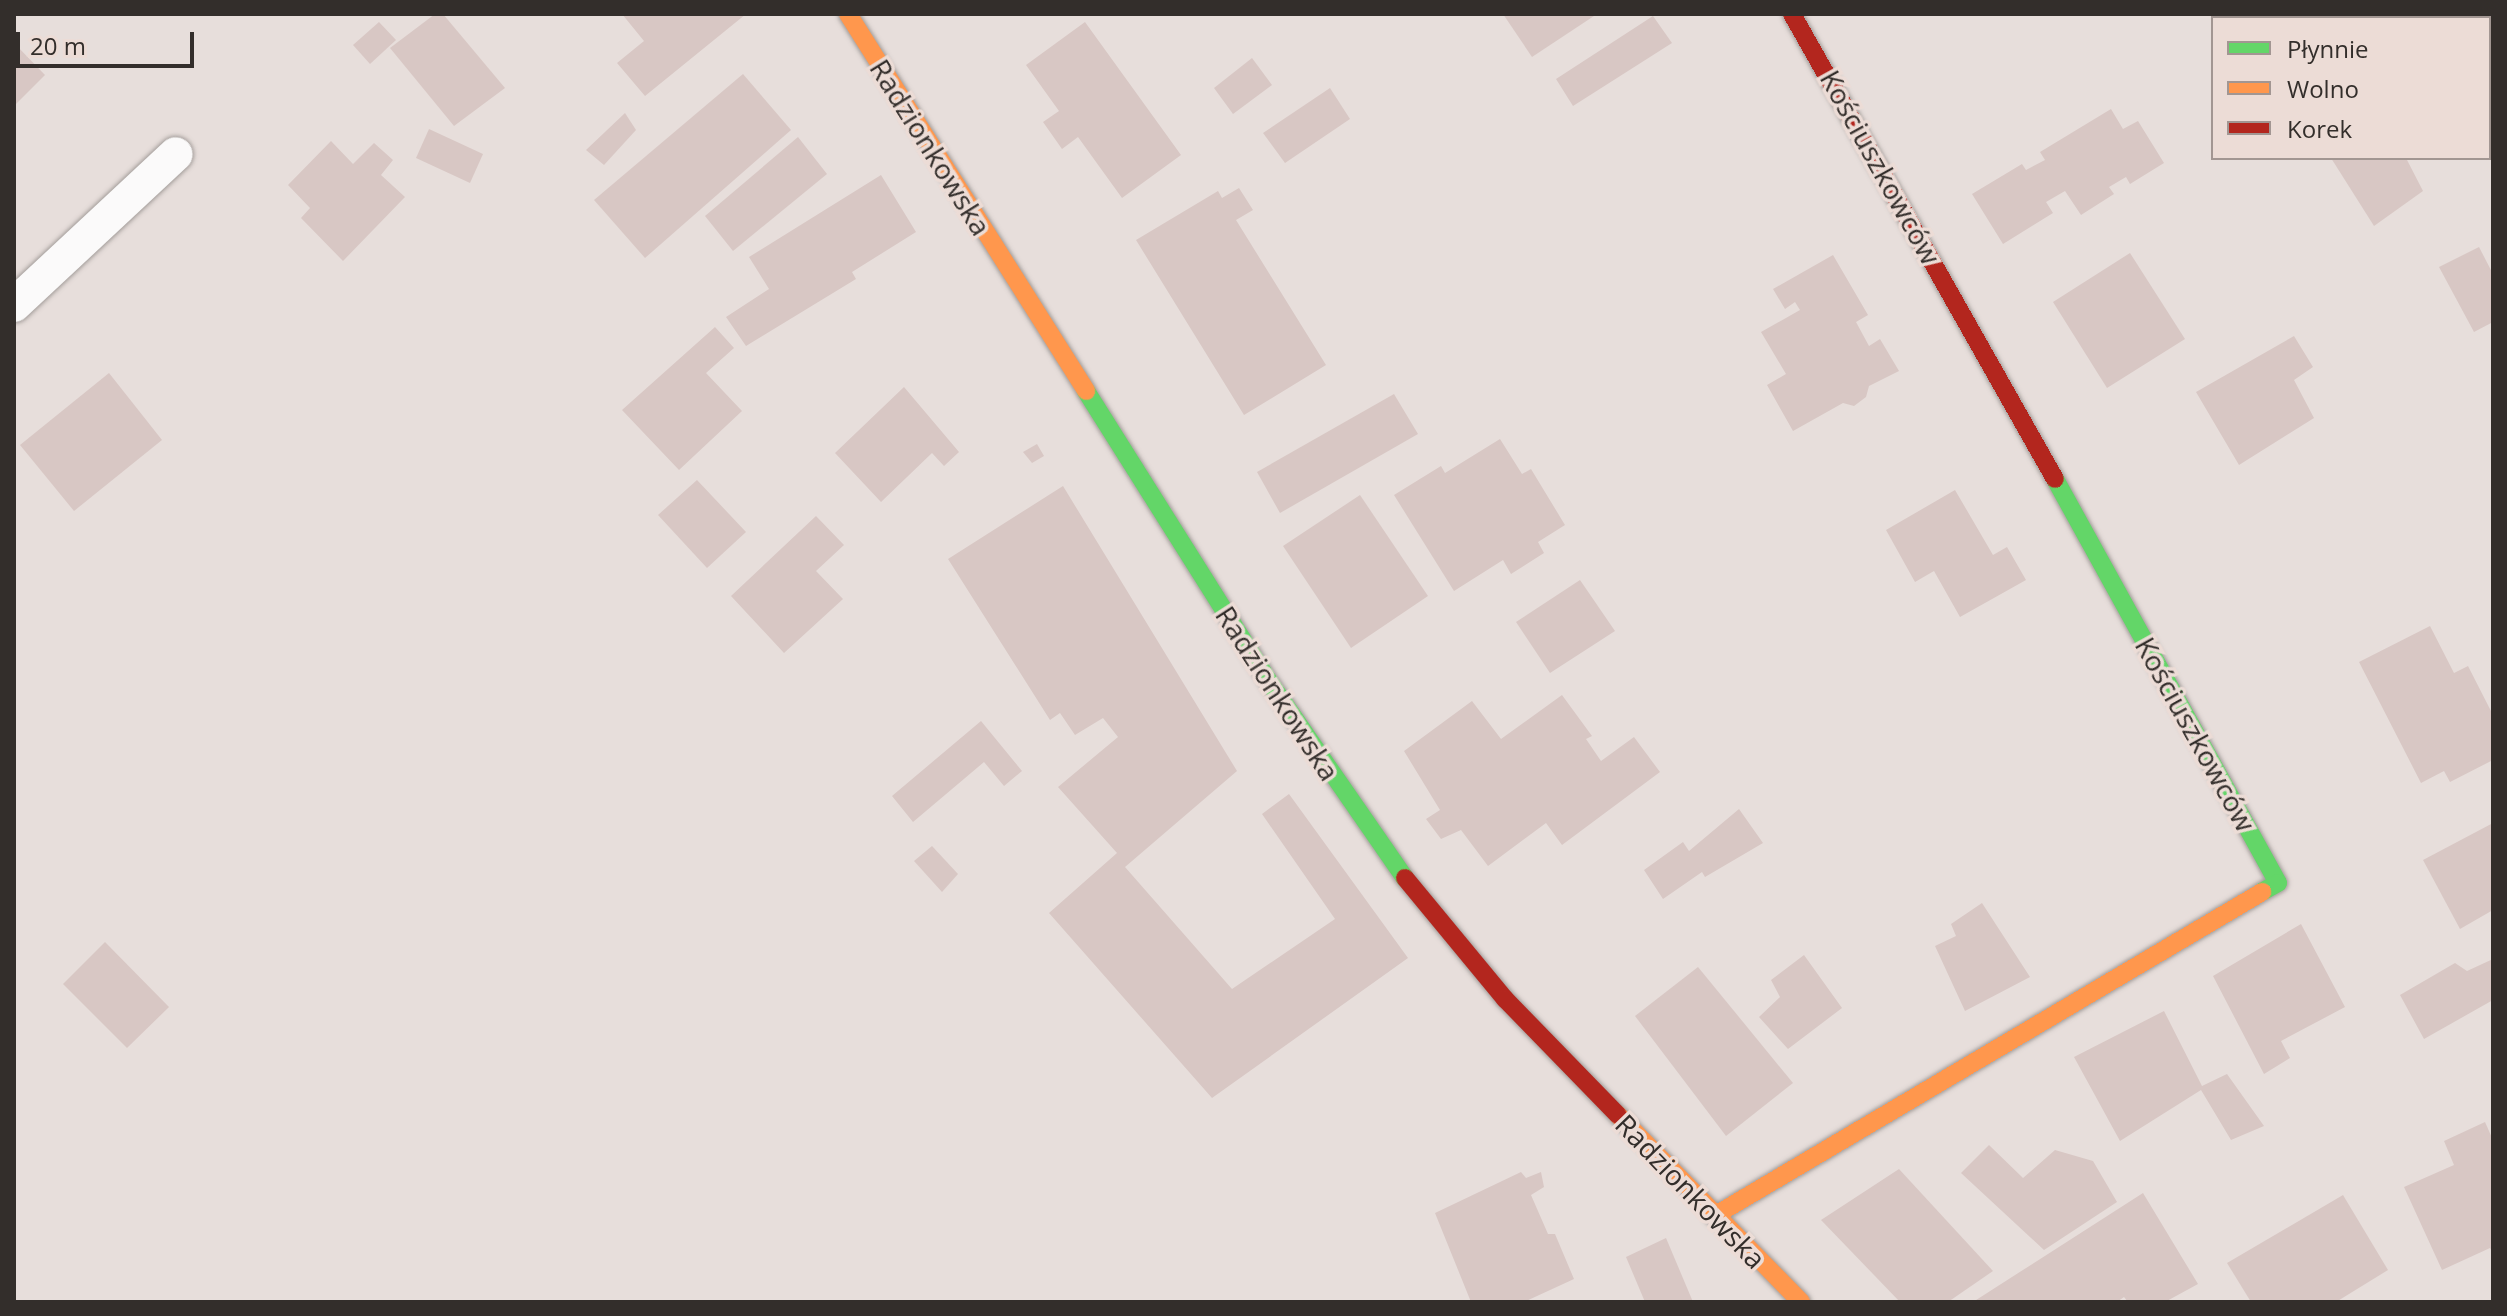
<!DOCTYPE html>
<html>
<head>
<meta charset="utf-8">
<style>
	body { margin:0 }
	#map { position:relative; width:2507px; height:1316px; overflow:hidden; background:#e7dedb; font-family:"Open Sans",sans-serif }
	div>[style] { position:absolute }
	.building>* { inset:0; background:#d8c7c4 }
	.roads { filter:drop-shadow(0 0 2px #a39d9a) drop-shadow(0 0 2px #a39d9a) }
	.lane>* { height:34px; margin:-17px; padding:0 17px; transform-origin:17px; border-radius:17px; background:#fbfafa }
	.fast>* { height:18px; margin:-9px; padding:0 9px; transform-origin:9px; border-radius:9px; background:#63d668 }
	.slow>* { height:18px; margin:-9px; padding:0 9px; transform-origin:9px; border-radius:9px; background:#ff974d }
	.jam>* { height:18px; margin:-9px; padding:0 9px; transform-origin:9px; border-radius:9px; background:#b3261e }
	span { translate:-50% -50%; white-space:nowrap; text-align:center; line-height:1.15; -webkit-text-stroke:7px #ecdcd6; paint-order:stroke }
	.street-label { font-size:28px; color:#332e2b }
	.frame { position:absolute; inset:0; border:16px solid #332e2b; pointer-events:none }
	.legend { position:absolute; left:2211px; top:16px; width:280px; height:144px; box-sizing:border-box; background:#ecdcd6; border:2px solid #a29692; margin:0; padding:10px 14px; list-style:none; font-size:24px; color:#332e2b }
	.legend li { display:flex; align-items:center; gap:16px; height:40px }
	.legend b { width:40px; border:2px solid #a29692 }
	.scale { position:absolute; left:16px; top:32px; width:178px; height:36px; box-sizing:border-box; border:4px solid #332e2b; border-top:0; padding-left:10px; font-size:24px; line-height:28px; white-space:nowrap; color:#332e2b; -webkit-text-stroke:6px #ecdcd6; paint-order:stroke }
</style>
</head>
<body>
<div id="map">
	<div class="building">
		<i style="clip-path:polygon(435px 14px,443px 14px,505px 88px,454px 126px,390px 48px)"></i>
		<i style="clip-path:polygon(622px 14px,746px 14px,645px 96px,617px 63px,644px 41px)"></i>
		<i style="clip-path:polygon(1503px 14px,1597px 14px,1532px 57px)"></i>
		<i style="clip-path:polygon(1653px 16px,1672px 43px,1573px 106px,1556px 79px)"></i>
		<i style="clip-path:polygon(379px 22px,396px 40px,370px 64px,353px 45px)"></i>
		<i style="clip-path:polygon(1085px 22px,1181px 155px,1122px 198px,1078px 137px,1062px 149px,1043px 122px,1059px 111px,1026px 65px)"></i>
		<i style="clip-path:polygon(14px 43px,45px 75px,14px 106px)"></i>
		<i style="clip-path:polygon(1252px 58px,1272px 85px,1233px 114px,1214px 88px)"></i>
		<i style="clip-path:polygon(743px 74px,791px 130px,645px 258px,594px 200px)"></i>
		<i style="clip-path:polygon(1330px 88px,1350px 119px,1285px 163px,1263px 133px)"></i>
		<i style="clip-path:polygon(2111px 109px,2123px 129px,2138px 121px,2164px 163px,2130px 184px,2126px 177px,2109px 187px,2114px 194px,2081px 215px,2065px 191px,2046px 202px,2053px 213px,2003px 244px,1972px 194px,2022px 164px,2026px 170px,2045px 160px,2040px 152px)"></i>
		<i style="clip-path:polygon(625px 113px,636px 130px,604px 165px,586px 150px)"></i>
		<i style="clip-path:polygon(429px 129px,483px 154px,470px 183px,416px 158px)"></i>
		<i style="clip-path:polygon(798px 137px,827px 174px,733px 251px,705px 216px)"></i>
		<i style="clip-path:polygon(331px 141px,353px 164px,374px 143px,393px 160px,381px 175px,405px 197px,343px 261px,301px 218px,310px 208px,288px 185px)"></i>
		<i style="clip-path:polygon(2331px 158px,2406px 158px,2423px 191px,2374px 226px)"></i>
		<i style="clip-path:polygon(881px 175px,916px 232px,852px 272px,856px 279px,746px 346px,726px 317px,769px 289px,749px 257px)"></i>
		<i style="clip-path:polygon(1239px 188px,1253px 210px,1236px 220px,1326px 365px,1244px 415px,1136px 240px,1218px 191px,1222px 198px)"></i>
		<i style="clip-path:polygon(2479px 247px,2493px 274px,2493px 322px,2474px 332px,2439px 267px)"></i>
		<i style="clip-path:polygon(2130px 253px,2185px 339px,2107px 388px,2053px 302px)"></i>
		<i style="clip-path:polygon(1833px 255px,1868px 315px,1856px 322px,1869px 346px,1880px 339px,1899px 371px,1869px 386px,1866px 397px,1854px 406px,1843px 403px,1793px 431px,1767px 385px,1786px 374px,1761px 332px,1800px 310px,1795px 302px,1785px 309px,1773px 289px)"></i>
		<i style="clip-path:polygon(715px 327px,734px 348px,706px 373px,742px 411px,679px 470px,622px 410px)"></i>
		<i style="clip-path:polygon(2294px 336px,2313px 367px,2294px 380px,2314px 418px,2239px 465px,2196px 392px)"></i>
		<i style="clip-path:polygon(109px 373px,162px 440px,74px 511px,20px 445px)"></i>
		<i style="clip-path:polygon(904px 387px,959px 452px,944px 466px,932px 453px,881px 502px,835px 453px)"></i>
		<i style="clip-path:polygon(1394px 394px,1418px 434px,1280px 513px,1257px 472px)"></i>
		<i style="clip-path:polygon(1500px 439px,1522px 474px,1531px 469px,1565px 525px,1538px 542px,1544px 553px,1511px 574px,1503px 560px,1454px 591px,1394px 495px,1441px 466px,1445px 473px)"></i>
		<i style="clip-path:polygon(1037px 444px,1044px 456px,1032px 463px,1023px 452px)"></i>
		<i style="clip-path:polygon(697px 480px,746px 532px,707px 568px,658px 515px)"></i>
		<i style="clip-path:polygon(1063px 486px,1237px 771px,1125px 867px,1232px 989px,1335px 919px,1262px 814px,1289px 794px,1408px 958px,1212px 1098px,1049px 913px,1117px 853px,1058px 787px,1118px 737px,1103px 718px,1075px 735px,1060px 713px,1050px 720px,948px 559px)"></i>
		<i style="clip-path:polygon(1955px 490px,1993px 555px,2007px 547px,2026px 580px,1960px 617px,1934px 571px,1915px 582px,1886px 530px)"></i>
		<i style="clip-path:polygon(1360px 495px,1428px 596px,1351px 648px,1283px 546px)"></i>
		<i style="clip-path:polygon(816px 516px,844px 545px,816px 571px,843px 599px,784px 653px,731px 596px)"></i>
		<i style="clip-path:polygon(1580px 580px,1615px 631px,1550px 673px,1516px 622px)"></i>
		<i style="clip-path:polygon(2430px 626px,2454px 673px,2468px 666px,2493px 715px,2493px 760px,2450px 782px,2444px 771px,2421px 783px,2359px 662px)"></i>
		<i style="clip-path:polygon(1562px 695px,1592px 736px,1586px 739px,1601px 761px,1634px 737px,1660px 772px,1562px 845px,1546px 823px,1488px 866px,1461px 830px,1441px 839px,1426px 819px,1440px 810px,1404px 751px,1472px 701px,1501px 739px)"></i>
		<i style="clip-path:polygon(981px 721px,1022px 771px,1004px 786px,984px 762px,913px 822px,892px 796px)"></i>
		<i style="clip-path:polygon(1739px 809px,1763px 843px,1705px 877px,1702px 872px,1663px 899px,1644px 870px,1683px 842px,1689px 851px)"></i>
		<i style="clip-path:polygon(2493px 823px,2493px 910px,2460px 929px,2423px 860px)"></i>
		<i style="clip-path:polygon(932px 846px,958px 874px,942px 892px,914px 861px)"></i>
		<i style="clip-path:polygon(1982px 903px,2030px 977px,1965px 1011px,1935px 946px,1956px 936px,1951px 924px)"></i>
		<i style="clip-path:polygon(2301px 924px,2345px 1007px,2281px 1041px,2290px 1058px,2264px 1074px,2213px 976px)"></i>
		<i style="clip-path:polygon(105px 942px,169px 1007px,127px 1048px,63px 984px)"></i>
		<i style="clip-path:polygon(1804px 955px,1842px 1008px,1788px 1049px,1759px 1017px,1780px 997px,1771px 980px)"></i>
		<i style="clip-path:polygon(2493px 959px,2493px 1000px,2424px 1039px,2400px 995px,2455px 963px,2467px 971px)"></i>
		<i style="clip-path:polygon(1698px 967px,1793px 1083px,1726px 1136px,1635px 1016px)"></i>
		<i style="clip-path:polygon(2164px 1011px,2202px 1086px,2227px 1074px,2264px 1126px,2231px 1140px,2201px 1090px,2120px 1141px,2074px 1057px)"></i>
		<i style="clip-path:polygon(2485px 1122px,2493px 1140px,2493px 1254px,2490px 1248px,2442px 1270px,2404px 1187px,2454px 1165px,2444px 1141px)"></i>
		<i style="clip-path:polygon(1989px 1145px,2023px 1178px,2055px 1150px,2093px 1161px,2117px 1202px,2044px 1250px,1961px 1173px)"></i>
		<i style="clip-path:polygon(1899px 1169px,1993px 1271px,1948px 1302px,1900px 1302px,1821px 1220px)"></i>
		<i style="clip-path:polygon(1521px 1172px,1526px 1178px,1541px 1172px,1544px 1187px,1531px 1195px,1548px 1234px,1555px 1234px,1574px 1279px,1524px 1302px,1471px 1302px,1435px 1213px)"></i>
		<i style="clip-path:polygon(2143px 1193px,2198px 1284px,2165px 1302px,2128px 1302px,2124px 1297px,2117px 1302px,1973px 1302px)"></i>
		<i style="clip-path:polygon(2343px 1195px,2388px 1270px,2336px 1302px,2251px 1302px,2227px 1263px)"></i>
		<i style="clip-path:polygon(1666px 1238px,1693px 1302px,1645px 1302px,1626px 1257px)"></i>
	</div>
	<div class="roads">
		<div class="lane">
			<i style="left:14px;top:305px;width:221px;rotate:-43deg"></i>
		</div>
		<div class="fast">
			<i style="left:1086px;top:391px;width:349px;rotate:57.8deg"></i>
			<i style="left:1272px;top:686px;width:234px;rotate:55.3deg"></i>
			<i style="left:2055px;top:479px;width:461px;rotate:61.1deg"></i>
			<i style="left:2278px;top:883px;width:18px;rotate:151deg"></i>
		</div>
		<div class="slow">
			<i style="left:848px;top:14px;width:446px;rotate:57.7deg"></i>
			<i style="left:1618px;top:1115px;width:262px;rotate:45.6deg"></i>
			<i style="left:1714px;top:1216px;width:637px;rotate:-30.59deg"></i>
		</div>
		<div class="jam">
			<i style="left:1792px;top:14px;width:534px;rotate:60.51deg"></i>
			<i style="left:1405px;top:878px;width:157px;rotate:50.4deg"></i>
			<i style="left:1505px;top:999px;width:162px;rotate:45.8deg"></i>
		</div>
	</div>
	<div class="street-label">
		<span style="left:931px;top:147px;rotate:58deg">Radzionkowska</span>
		<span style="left:1881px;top:167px;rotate:61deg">Kościuszkowców</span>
		<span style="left:1278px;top:693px;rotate:57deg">Radzionkowska</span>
		<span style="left:2196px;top:734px;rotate:61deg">Kościuszkowców</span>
		<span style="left:1691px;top:1191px;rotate:46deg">Radzionkowska</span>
	</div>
	<div class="frame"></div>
	<ul class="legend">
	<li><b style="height:10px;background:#63d668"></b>Płynnie</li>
	<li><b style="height:10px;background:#ff974d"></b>Wolno</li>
	<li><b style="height:10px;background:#b3261e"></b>Korek</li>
	</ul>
	<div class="scale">20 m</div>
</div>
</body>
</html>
